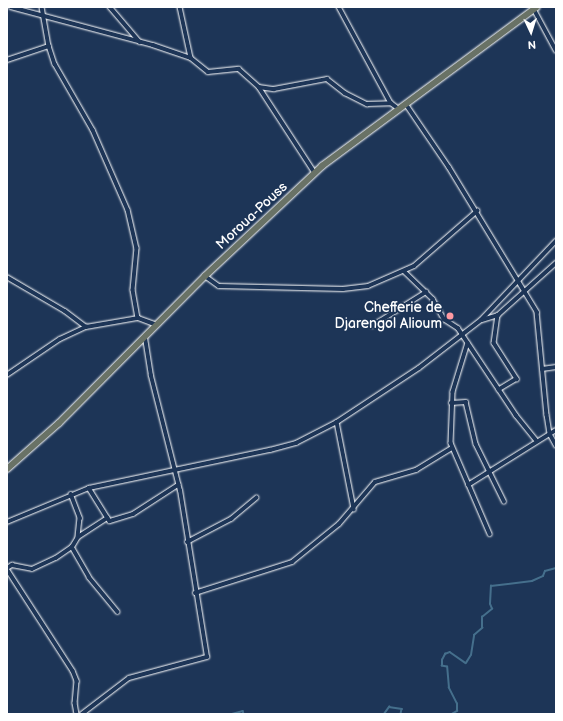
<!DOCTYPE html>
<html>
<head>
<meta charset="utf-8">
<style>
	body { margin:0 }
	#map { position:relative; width:563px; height:721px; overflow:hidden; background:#1d3557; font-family:"Balsamiq Sans",sans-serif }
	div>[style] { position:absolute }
	.stream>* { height:1.5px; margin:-0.75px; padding:0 0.75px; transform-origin:0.75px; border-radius:0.75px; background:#456f8c }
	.roads { filter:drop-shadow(0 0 1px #fff) drop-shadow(0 0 1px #fff) }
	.street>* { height:3.5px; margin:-1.75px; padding:0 1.75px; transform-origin:1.75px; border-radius:1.75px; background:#1d3557 }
	.primary>* { height:6px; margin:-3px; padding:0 3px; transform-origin:3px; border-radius:3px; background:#697266 }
	.dots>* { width:11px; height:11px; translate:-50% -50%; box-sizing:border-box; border:2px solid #1d3557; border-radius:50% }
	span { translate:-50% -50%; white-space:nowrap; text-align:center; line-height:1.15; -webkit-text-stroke:3.5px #1d3557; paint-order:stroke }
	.street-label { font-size:14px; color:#fff }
	.poi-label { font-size:14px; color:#fff }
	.right { translate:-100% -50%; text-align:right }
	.frame { position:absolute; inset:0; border:8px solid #fff; pointer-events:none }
	.north { position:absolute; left:511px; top:12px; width:40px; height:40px; -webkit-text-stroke:3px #1d3557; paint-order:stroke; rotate:176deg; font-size:11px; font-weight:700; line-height:16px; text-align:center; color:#fff }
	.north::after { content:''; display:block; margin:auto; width:14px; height:18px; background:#fff; clip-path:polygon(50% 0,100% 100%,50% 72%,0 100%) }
</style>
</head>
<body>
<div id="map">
	<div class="stream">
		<i style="left:232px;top:714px;width:11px;rotate:-15deg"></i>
		<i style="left:243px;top:711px;width:3px;rotate:72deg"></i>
		<i style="left:384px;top:714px;width:9px;rotate:-54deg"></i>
		<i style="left:389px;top:707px;width:13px;rotate:9deg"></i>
		<i style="left:402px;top:709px;width:5px;rotate:101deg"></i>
		<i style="left:452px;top:714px;width:6px;rotate:-31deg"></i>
		<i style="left:457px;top:711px;width:7px;rotate:-90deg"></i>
		<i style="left:457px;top:704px;width:18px;rotate:-117deg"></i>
		<i style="left:449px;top:688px;width:21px;rotate:-95deg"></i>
		<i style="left:447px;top:667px;width:5px;rotate:-169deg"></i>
		<i style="left:442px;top:666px;width:6px;rotate:-90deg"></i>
		<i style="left:442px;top:660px;width:7px;rotate:-63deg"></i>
		<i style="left:445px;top:654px;width:5px;rotate:-22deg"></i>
		<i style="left:450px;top:652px;width:19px;rotate:35deg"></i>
		<i style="left:466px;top:663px;width:9px;rotate:-58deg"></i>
		<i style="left:471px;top:655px;width:20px;rotate:-81deg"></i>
		<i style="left:474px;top:635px;width:11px;rotate:-41deg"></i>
		<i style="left:482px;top:628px;width:11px;rotate:-90deg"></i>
		<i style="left:482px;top:617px;width:13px;rotate:-39deg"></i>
		<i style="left:492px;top:609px;width:5px;rotate:-112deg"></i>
		<i style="left:490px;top:604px;width:18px;rotate:-87deg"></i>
		<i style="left:491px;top:586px;width:41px;rotate:-7deg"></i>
		<i style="left:532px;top:581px;width:12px;rotate:-24deg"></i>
		<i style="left:543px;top:576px;width:5px;rotate:-68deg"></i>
		<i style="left:545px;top:571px;width:11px;rotate:-15deg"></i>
	</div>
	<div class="roads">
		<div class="street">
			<i style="left:11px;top:7px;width:147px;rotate:15deg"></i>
			<i style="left:153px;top:45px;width:40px;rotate:18.9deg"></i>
			<i style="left:191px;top:58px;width:22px;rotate:39deg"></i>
			<i style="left:208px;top:72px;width:31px;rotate:-6deg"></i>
			<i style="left:239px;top:69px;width:27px;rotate:42deg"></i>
			<i style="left:259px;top:87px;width:15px;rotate:8deg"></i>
			<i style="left:274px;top:89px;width:54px;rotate:-10.7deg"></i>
			<i style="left:327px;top:79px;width:23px;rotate:38deg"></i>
			<i style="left:345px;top:93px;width:25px;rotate:27deg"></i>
			<i style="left:367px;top:104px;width:24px;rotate:-2deg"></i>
			<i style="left:42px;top:7px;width:40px;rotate:80deg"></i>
			<i style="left:49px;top:46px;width:19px;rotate:72deg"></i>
			<i style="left:55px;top:64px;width:76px;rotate:60.1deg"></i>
			<i style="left:93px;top:130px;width:87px;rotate:66.4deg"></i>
			<i style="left:128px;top:210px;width:39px;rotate:77deg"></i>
			<i style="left:137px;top:248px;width:42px;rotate:95.4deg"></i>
			<i style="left:133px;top:290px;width:28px;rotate:80deg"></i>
			<i style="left:110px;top:7px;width:46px;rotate:49.4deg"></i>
			<i style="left:180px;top:7px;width:52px;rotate:77.8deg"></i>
			<i style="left:339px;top:7px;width:109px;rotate:61.6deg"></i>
			<i style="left:391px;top:103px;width:10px;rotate:37deg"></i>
			<i style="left:534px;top:9px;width:47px;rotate:61.8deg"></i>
			<i style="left:7px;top:60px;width:44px;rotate:-18.4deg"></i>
			<i style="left:259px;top:87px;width:103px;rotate:56.9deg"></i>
			<i style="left:406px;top:104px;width:76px;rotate:55.7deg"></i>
			<i style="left:449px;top:167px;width:170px;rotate:58.7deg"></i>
			<i style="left:537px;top:312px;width:103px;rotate:84.5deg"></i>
			<i style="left:547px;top:415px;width:19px;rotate:81deg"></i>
			<i style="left:550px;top:434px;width:13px;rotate:61deg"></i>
			<i style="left:405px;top:272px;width:39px;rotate:44deg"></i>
			<i style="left:433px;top:299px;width:23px;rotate:61deg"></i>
			<i style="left:444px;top:319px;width:17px;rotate:33deg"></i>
			<i style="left:458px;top:328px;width:105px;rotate:56.3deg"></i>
			<i style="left:516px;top:415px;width:32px;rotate:51deg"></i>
			<i style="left:205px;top:276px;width:17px;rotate:36deg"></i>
			<i style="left:219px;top:286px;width:124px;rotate:1.4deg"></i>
			<i style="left:343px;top:289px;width:25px;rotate:-7deg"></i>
			<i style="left:368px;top:286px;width:50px;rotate:-23.5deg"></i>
			<i style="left:414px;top:266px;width:84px;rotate:-41.1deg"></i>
			<i style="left:7px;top:277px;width:67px;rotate:30.4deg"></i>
			<i style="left:65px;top:311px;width:26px;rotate:37deg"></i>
			<i style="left:498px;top:315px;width:28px;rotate:98deg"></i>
			<i style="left:494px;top:343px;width:43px;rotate:57.4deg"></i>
			<i style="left:517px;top:379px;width:21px;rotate:149deg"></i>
			<i style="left:482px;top:320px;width:17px;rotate:-17deg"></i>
			<i style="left:498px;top:315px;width:78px;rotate:-41.9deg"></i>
			<i style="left:372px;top:326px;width:64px;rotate:-32.2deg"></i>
			<i style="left:468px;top:343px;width:51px;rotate:107deg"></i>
			<i style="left:453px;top:392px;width:51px;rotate:92.2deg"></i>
			<i style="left:451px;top:443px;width:99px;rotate:66.8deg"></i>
			<i style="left:542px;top:369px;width:14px;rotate:-8deg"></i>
			<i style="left:7px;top:375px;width:64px;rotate:-34.2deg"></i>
			<i style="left:60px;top:339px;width:29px;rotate:-25deg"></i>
			<i style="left:86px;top:327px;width:53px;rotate:-9.8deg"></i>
			<i style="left:138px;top:318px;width:20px;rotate:20deg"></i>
			<i style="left:451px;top:403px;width:15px;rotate:-4deg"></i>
			<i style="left:466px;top:402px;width:43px;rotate:76.6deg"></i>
			<i style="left:476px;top:444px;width:64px;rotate:63.8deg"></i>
			<i style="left:337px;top:422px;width:89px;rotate:78.9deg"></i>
			<i style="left:468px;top:485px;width:104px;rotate:-32deg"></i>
			<i style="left:89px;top:488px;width:39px;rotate:58deg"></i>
			<i style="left:110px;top:521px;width:24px;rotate:-17deg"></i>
			<i style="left:133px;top:514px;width:54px;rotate:-32.8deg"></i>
			<i style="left:71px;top:494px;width:26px;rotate:69deg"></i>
			<i style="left:80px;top:518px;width:19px;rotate:96deg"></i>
			<i style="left:7px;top:522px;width:89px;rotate:-22.5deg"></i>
			<i style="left:89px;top:488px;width:185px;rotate:-11.9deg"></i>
			<i style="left:270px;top:450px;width:27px;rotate:-15deg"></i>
			<i style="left:296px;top:443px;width:46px;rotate:-27.1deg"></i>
			<i style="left:337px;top:422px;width:98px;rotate:-33.4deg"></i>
			<i style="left:419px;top:368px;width:78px;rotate:-37.7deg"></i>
			<i style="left:481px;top:320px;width:109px;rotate:-46.5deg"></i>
			<i style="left:187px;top:542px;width:50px;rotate:-27.6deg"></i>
			<i style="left:231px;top:519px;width:33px;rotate:-40deg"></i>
			<i style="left:72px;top:547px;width:34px;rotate:60deg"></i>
			<i style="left:89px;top:577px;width:45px;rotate:50.4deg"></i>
			<i style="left:7px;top:568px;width:6px;rotate:-31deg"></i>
			<i style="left:12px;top:565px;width:20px;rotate:11deg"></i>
			<i style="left:32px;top:569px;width:26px;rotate:-25deg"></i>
			<i style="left:56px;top:558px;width:19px;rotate:-35deg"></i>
			<i style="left:72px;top:547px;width:12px;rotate:-59deg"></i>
			<i style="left:78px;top:537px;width:35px;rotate:-33deg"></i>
			<i style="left:7px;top:569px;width:121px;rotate:57.1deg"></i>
			<i style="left:73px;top:671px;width:11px;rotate:68deg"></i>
			<i style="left:77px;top:681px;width:22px;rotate:95deg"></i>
			<i style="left:75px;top:703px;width:11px;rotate:80deg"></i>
			<i style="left:195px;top:593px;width:102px;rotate:-17.7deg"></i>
			<i style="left:292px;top:562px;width:60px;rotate:-39deg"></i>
			<i style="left:339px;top:524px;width:55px;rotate:-49.4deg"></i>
			<i style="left:375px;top:482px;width:43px;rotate:-16.3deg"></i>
			<i style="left:416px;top:470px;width:42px;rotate:-31.4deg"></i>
			<i style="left:82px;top:714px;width:59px;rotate:-37.5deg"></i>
			<i style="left:129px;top:678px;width:81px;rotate:-15.1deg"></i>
			<i style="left:207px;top:657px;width:168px;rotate:-99.2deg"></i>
			<i style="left:180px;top:491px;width:119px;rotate:-104.2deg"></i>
			<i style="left:151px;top:376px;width:38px;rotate:-99deg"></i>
		</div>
		<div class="primary">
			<i style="left:7px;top:469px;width:69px;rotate:-41.5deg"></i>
			<i style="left:59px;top:423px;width:207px;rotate:-45.2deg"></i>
			<i style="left:205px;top:276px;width:161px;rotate:-43.2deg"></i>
			<i style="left:322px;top:166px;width:267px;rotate:-36.5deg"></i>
		</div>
	</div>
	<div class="dots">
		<i style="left:450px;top:316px;background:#ff9aa2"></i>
	</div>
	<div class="street-label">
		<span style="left:252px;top:216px;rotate:-43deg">Moroua-Pouss</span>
	</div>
	<div class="poi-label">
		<span class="right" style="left:442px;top:316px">Chefferie de<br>Djarengol Alioum</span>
	</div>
	<div class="frame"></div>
	<div class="north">N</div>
</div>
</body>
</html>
